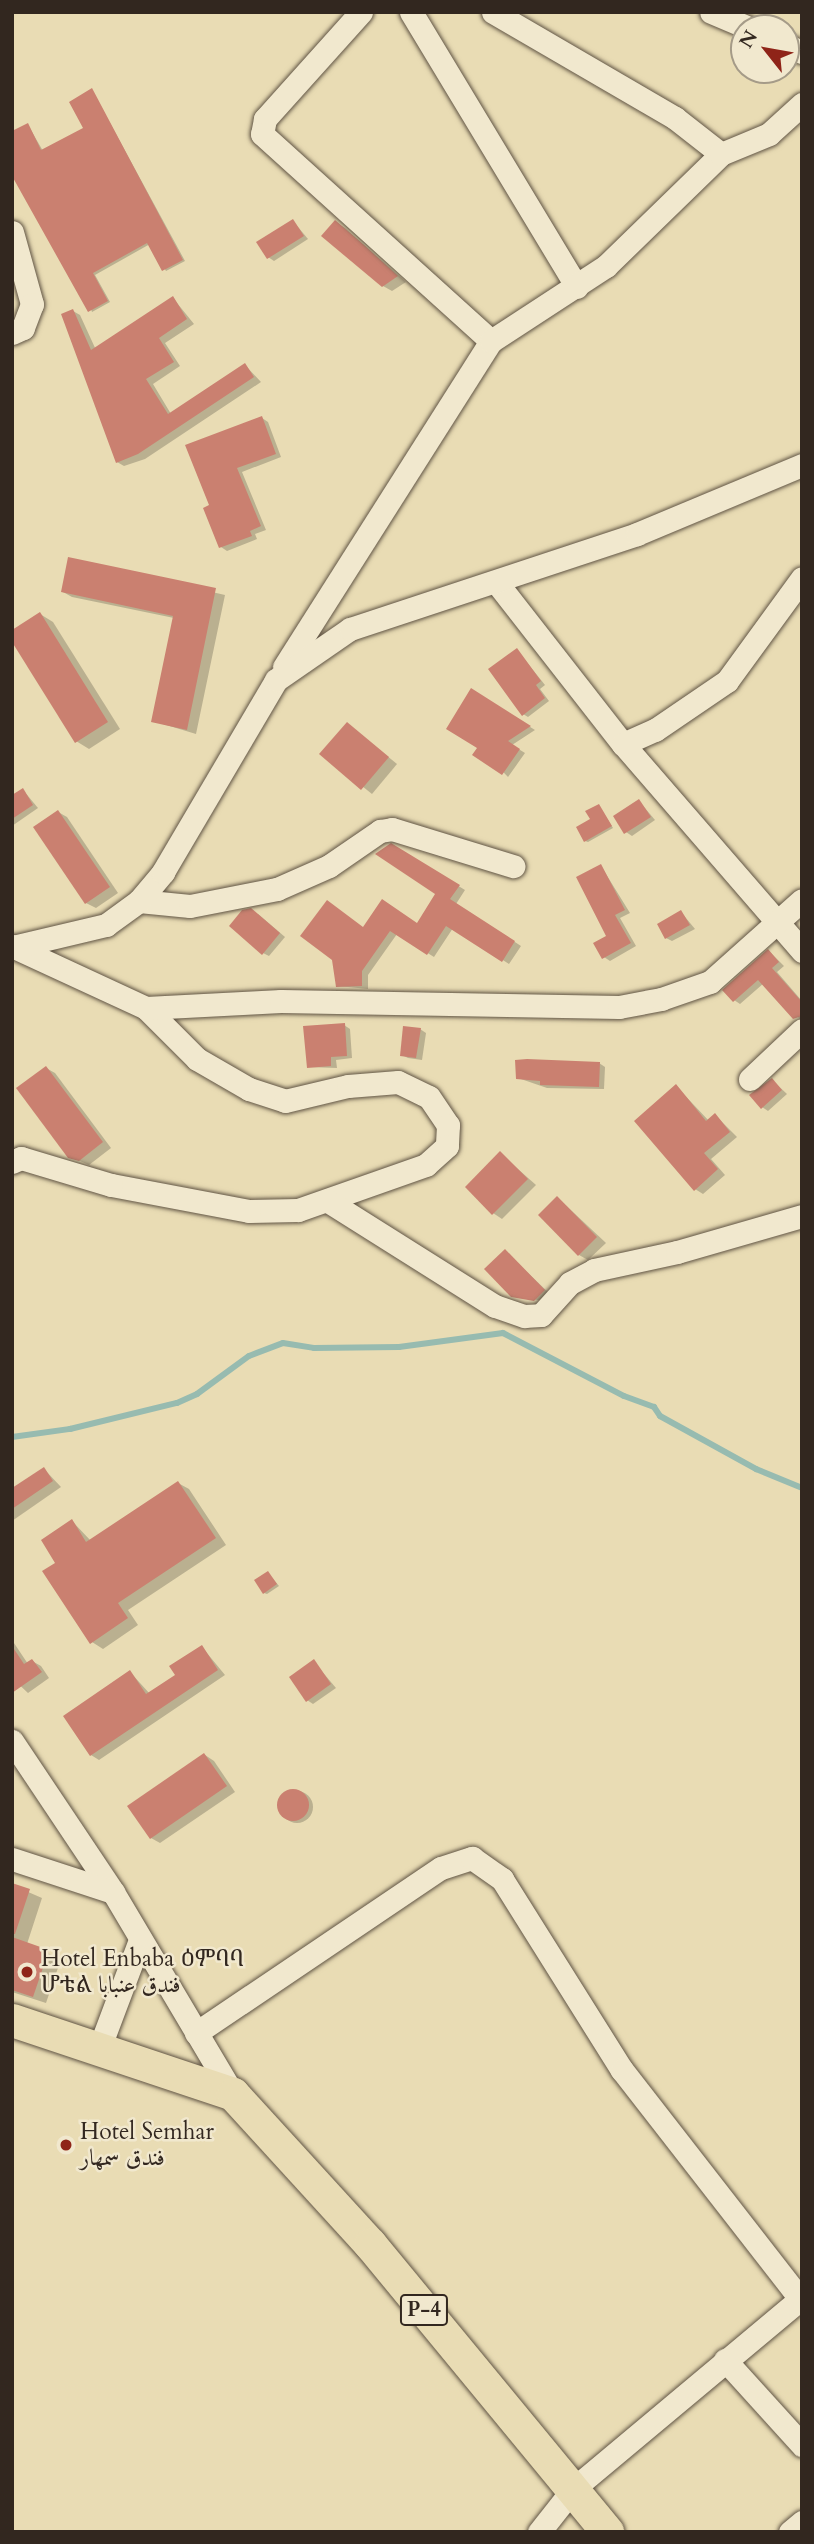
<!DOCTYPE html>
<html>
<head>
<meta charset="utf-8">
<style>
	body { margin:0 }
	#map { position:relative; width:814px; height:2544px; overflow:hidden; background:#e9dcb4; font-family:Cardo,Amiri,"Noto Serif Ethiopic",serif }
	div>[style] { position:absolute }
	.shadow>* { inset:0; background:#0003 }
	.round { border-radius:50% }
	.stream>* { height:6px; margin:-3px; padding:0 3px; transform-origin:3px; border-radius:3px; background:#97bbb0 }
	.building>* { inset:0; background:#ca8070 }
	.roads { filter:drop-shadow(0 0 2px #605444) drop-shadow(0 0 2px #605444) }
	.minor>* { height:23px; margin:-11.5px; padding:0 11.5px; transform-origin:11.5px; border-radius:11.5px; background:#f1e8ce }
	.highway>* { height:33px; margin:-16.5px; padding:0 16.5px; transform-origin:16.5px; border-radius:16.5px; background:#e9dcb4 }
	.dots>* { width:19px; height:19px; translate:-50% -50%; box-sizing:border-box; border:4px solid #f1e8ce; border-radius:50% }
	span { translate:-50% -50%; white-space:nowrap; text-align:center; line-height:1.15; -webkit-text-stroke:5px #f1e8ce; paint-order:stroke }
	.shield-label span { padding:2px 5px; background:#f1e8ce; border:2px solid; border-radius:5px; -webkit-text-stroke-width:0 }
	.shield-label { font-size:21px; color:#32271f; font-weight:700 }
	.poi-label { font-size:23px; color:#32271f }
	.left { translate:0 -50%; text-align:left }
	.frame { position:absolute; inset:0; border:14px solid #32271f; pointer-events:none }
	.north { position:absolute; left:730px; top:14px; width:70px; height:70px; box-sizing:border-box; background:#f1e8ce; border:2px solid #a59b88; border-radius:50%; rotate:301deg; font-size:19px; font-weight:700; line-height:28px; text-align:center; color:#32271f }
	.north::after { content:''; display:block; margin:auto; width:24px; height:32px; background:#8f2418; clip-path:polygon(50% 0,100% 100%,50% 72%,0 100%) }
</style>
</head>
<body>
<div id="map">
	<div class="shadow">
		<i style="clip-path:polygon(92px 90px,185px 261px,166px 271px,150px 244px,95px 275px,110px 302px,92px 312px,28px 125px,43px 151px,86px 128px)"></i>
		<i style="clip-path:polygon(293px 221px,308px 239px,274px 261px,268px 257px)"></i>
		<i style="clip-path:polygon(335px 222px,345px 228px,406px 282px,392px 291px,383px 286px)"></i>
		<i style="clip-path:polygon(173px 298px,194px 324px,165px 343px,180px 366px,153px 384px,171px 414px,245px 365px,261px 382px,145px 459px,124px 466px,117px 462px,73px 311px,80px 315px,96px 350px)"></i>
		<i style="clip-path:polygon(262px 418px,268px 422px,281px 457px,242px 472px,266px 530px,255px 534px,257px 539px,227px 551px,221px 547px,211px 506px)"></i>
		<i style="clip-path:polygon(70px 559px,225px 595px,196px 734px,153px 721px,174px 618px,72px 597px,63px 592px)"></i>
		<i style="clip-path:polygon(40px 614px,53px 622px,120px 729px,89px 749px,76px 741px)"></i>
		<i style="clip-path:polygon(517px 650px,545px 685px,540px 689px,549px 701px,528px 717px,523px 714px)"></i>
		<i style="clip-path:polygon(472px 691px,535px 730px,512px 745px,525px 753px,508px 777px,480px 748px)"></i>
		<i style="clip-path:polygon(348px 724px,397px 764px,372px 794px,322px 754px)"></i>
		<i style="clip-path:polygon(23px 790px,38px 808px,12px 826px,12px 798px)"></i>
		<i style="clip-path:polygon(639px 801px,655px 820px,632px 836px,626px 832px)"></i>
		<i style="clip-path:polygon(599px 806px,613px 828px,588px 842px,585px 841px)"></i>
		<i style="clip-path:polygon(58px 812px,67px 817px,118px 893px,96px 908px,86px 903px)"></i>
		<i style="clip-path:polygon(391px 845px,465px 890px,456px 904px,521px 946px,509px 964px,453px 928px,434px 957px,397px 934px,368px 975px,368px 989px,338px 986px,364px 928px,418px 925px,438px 894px)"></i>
		<i style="clip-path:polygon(601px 866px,630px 913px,620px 918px,636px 946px,610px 961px,604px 957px,608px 937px)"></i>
		<i style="clip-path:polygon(681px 912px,695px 929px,672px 941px,666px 938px)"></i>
		<i style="clip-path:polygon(258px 914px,285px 937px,269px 956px,263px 953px)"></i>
		<i style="clip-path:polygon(769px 951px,784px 966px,777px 972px,802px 1001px,802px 1021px,764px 983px,740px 1004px,734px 1000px)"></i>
		<i style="clip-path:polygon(344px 1025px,350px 1029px,352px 1058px,336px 1060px,337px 1068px,308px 1067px)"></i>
		<i style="clip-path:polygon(420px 1029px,426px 1033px,422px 1060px,408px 1058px,402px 1055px)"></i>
		<i style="clip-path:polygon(599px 1063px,605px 1067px,604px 1089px,547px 1088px,518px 1078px)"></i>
		<i style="clip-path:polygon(46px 1068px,55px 1073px,111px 1148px,89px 1165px,69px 1156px)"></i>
		<i style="clip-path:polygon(772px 1080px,787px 1094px,768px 1111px,762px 1107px)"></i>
		<i style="clip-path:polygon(676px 1086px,709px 1121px,715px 1115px,737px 1137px,711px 1159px,725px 1175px,703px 1194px,695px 1189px)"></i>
		<i style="clip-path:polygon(501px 1154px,536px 1185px,502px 1219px,493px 1213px)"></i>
		<i style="clip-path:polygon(558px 1198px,606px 1243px,588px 1260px,579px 1255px)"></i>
		<i style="clip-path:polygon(505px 1251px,550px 1294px,543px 1301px,511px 1295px)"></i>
		<i style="clip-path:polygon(44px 1469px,61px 1487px,12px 1521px,12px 1491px)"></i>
		<i style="clip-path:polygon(178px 1483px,189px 1489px,226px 1545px,128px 1610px,138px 1625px,103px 1649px,92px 1642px,72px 1521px,91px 1541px)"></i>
		<i style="clip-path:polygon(268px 1573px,279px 1586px,267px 1594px,264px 1593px)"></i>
		<i style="clip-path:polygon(12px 1640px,28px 1664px,32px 1661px,41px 1666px,49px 1678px,28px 1693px,12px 1678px)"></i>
		<i style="clip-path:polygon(202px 1647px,225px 1675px,99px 1760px,91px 1755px,130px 1672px,150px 1694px,177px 1676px)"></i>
		<i style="clip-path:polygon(314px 1662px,336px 1688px,313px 1704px,307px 1700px)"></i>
		<i style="clip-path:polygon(205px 1755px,214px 1761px,235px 1792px,160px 1843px,151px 1838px)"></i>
		<i class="round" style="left:281px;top:1791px;width:32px;height:32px"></i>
		<i style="clip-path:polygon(12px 1885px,42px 1898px,27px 1944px,61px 1959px,46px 2003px,12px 1992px)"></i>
	</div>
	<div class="stream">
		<i style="left:12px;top:1437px;width:59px;rotate:-7.9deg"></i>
		<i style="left:70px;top:1429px;width:110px;rotate:-13.7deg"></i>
		<i style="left:177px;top:1403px;width:22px;rotate:-24deg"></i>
		<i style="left:197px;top:1394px;width:64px;rotate:-36.2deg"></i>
		<i style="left:249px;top:1356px;width:36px;rotate:-21deg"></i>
		<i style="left:283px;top:1343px;width:31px;rotate:9deg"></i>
		<i style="left:314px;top:1348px;width:85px;rotate:-0.7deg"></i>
		<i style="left:399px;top:1347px;width:105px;rotate:-7.7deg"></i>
		<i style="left:503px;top:1333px;width:136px;rotate:27.5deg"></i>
		<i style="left:624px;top:1396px;width:32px;rotate:20deg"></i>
		<i style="left:654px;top:1407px;width:11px;rotate:56deg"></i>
		<i style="left:660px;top:1416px;width:110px;rotate:28.9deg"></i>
		<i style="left:756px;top:1469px;width:50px;rotate:22.4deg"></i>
	</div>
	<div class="building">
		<i style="clip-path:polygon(92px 88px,183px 260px,162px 271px,147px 243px,93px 273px,108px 301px,88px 312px,12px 176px,12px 131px,28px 123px,41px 150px,83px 128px,69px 102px)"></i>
		<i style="clip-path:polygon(293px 219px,304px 236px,267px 259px,256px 242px)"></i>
		<i style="clip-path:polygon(335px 220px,364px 245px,398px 276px,382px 287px,321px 236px)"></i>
		<i style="clip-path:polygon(173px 296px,187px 319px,159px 338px,174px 362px,146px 379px,168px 414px,245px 363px,254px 377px,138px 454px,116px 463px,61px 314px,73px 309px,91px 350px)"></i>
		<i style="clip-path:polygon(262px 416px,276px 454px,237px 468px,261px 526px,250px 531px,252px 536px,219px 548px,203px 508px,209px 505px,185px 445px)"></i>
		<i style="clip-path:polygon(68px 557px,216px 588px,187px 730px,151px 722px,173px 616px,61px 592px)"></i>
		<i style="clip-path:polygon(40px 612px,108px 722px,75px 743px,12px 642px,12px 630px)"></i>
		<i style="clip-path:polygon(517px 648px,541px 681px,536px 685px,545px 698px,522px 716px,488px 669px)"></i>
		<i style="clip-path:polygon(471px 688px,531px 726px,508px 741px,520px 749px,502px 775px,472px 755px,477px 748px,446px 729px)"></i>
		<i style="clip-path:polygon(347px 722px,389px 757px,361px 790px,319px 754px)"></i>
		<i style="clip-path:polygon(23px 788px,33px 805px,12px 819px,12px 795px)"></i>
		<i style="clip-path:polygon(639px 799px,651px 817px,624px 834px,613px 816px)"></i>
		<i style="clip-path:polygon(599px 804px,612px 826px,584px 842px,576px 827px,590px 819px,585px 811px)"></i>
		<i style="clip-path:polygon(58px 810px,110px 887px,85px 904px,33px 827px)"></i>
		<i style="clip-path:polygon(391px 843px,460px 885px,450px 899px,515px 941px,502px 962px,446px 926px,427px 955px,390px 931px,362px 971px,362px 986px,336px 987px,332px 960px,300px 936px,327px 900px,363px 927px,382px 899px,417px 923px,435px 894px,375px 854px)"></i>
		<i style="clip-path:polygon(601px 864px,625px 910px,615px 915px,631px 943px,602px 959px,593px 943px,606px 936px,576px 877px)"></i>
		<i style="clip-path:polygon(251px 908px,280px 933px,262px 955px,229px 926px,242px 910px)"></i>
		<i style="clip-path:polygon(681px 910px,690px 925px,665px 939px,657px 924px)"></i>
		<i style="clip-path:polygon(768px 949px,779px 962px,772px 968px,802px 1002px,802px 1016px,793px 1019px,758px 980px,733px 1002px,722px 990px)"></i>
		<i style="clip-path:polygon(345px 1023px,347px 1056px,331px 1057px,331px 1066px,307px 1068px,303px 1026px)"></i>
		<i style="clip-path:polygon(403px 1026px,421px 1028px,416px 1058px,400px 1056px)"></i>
		<i style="clip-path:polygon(527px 1059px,600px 1062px,599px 1087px,540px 1085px,540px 1081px,516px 1079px,515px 1060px)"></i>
		<i style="clip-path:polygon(46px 1066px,103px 1142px,79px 1161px,68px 1158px,16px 1088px)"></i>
		<i style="clip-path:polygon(772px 1078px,782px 1090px,761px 1109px,749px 1095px)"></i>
		<i style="clip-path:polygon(676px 1084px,706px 1121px,715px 1113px,730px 1132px,704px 1153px,718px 1169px,694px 1191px,634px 1121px)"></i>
		<i style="clip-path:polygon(500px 1151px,528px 1179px,492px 1215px,465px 1187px)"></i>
		<i style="clip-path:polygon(557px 1196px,597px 1237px,578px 1256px,538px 1215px)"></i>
		<i style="clip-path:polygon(505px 1249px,545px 1290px,534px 1301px,511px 1297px,484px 1269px)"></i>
		<i style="clip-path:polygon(44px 1467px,53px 1481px,12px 1509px,12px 1488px)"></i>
		<i style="clip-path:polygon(178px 1481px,216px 1538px,118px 1603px,128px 1618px,90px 1644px,42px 1571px,55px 1563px,41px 1540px,72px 1519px,86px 1542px)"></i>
		<i style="clip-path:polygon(268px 1571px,277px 1584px,263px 1594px,254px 1580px)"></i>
		<i style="clip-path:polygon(202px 1645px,218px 1670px,90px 1756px,63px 1716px,130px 1670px,146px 1694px,175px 1675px,169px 1666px)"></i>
		<i style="clip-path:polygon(12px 1646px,24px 1664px,32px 1659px,42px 1672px,12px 1693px)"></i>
		<i style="clip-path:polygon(314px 1659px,331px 1684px,306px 1702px,289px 1677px)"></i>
		<i style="clip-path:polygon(204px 1753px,227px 1786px,150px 1839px,127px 1806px)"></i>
		<i class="round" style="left:277px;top:1789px;width:32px;height:32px"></i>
		<i style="clip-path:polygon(12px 1883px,30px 1889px,15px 1934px,12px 1934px)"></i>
		<i style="clip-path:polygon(12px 1937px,49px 1950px,33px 1997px,12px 1990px)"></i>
	</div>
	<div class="roads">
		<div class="minor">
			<i style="left:361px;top:12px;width:144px;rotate:131.9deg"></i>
			<i style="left:265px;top:119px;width:15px;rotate:101deg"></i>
			<i style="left:262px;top:134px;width:309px;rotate:42.1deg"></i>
			<i style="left:411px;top:12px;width:321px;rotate:58.9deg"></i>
			<i style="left:493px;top:12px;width:211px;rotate:30.2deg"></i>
			<i style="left:675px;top:118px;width:58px;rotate:38deg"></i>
			<i style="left:711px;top:12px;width:41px;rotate:22.8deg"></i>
			<i style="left:786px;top:45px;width:17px;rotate:24deg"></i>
			<i style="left:12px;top:232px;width:75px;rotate:74.5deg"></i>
			<i style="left:32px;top:304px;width:26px;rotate:111deg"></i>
			<i style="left:23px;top:328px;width:12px;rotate:156deg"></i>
			<i style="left:497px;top:583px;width:204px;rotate:52deg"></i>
			<i style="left:623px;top:744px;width:274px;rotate:49.1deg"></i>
			<i style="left:284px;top:667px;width:386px;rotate:-57.6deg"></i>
			<i style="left:491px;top:341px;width:137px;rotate:-33.1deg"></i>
			<i style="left:606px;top:266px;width:161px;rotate:-44.2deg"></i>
			<i style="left:721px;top:154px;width:52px;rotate:-22.6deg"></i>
			<i style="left:769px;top:134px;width:45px;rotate:-42.3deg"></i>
			<i style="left:623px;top:744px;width:35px;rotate:-24deg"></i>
			<i style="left:655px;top:730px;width:87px;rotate:-34.2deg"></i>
			<i style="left:727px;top:681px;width:127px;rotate:-53.9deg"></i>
			<i style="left:139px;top:901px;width:51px;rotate:5.6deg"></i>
			<i style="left:190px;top:906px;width:89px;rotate:-11.1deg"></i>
			<i style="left:277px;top:889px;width:57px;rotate:-23.9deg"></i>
			<i style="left:329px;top:866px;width:62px;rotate:-34.5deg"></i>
			<i style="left:380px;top:831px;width:12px;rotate:-9deg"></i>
			<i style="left:392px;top:829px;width:127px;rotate:17deg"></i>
			<i style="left:12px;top:946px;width:148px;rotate:24.8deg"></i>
			<i style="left:146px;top:1008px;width:72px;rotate:45deg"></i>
			<i style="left:197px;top:1059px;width:60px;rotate:30deg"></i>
			<i style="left:249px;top:1089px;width:38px;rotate:18deg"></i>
			<i style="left:285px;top:1101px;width:65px;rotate:-13.4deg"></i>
			<i style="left:348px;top:1086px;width:50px;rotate:-4.6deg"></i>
			<i style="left:398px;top:1082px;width:34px;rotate:26deg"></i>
			<i style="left:429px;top:1097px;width:34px;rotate:56deg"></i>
			<i style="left:448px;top:1125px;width:21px;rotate:93deg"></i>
			<i style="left:447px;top:1146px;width:28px;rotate:138deg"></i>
			<i style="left:426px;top:1165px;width:136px;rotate:160.6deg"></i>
			<i style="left:298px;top:1210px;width:49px;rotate:178.8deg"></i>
			<i style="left:249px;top:1211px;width:140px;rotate:-169.3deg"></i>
			<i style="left:111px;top:1185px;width:94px;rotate:-163.3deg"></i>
			<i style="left:21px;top:1158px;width:10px;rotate:156deg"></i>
			<i style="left:13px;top:947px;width:96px;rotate:-13.3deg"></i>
			<i style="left:106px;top:925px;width:41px;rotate:-36deg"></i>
			<i style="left:139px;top:901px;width:38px;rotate:-50deg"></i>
			<i style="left:163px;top:872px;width:223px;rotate:-59.5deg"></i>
			<i style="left:276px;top:680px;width:90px;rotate:-34.6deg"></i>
			<i style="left:350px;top:629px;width:302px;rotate:-18.3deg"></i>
			<i style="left:637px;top:534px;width:179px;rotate:-22.7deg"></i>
			<i style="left:146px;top:1008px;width:135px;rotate:-3deg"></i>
			<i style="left:281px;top:1001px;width:338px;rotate:1deg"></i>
			<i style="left:619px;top:1007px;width:43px;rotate:-10.8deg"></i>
			<i style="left:661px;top:999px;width:52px;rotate:-19.1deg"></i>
			<i style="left:710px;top:982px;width:123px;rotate:-41.7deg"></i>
			<i style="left:750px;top:1079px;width:71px;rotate:-43.3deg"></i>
			<i style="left:328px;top:1201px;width:197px;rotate:32.2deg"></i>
			<i style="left:495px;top:1306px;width:31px;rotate:19deg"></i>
			<i style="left:524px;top:1316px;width:17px;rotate:-3deg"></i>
			<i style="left:541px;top:1315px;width:43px;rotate:-47.8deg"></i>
			<i style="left:570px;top:1283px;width:27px;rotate:-28deg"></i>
			<i style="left:594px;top:1270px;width:85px;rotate:-12.2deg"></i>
			<i style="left:677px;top:1252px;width:130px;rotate:-16.1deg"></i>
			<i style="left:12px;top:1741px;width:182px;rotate:56.2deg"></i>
			<i style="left:113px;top:1892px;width:235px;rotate:59.3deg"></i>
			<i style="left:12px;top:1859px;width:106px;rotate:18.1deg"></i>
			<i style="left:196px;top:2033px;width:295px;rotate:-34deg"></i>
			<i style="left:441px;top:1868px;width:33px;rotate:-18deg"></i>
			<i style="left:472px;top:1858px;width:37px;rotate:35deg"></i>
			<i style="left:502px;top:1879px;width:226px;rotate:57.9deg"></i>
			<i style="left:622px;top:2070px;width:293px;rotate:52.1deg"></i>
			<i style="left:99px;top:2049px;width:116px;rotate:-69.4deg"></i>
			<i style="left:725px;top:2360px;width:115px;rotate:47.8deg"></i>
			<i style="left:539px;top:2532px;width:55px;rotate:-51.7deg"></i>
			<i style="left:573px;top:2489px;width:296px;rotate:-39.9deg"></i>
			<i style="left:790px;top:2532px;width:16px;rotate:-40deg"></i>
		</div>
		<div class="highway">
			<i style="left:12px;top:2020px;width:233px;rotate:18.5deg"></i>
			<i style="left:233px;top:2094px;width:203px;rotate:47.6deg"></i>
			<i style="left:370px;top:2244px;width:373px;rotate:50.5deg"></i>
		</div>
	</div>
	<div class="dots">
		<i style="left:27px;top:1972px;background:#8f2418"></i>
		<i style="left:66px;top:2145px;background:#8f2418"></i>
	</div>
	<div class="shield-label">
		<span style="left:424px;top:2310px">P-4</span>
	</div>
	<div class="poi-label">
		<span class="left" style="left:41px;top:1972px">Hotel Enbaba ዕምባባ<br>ሆቴል فندق عنبابا</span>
		<span class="left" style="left:80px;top:2145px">Hotel Semhar<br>فندق سمهار</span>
	</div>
	<div class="frame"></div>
	<div class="north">N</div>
</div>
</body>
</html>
